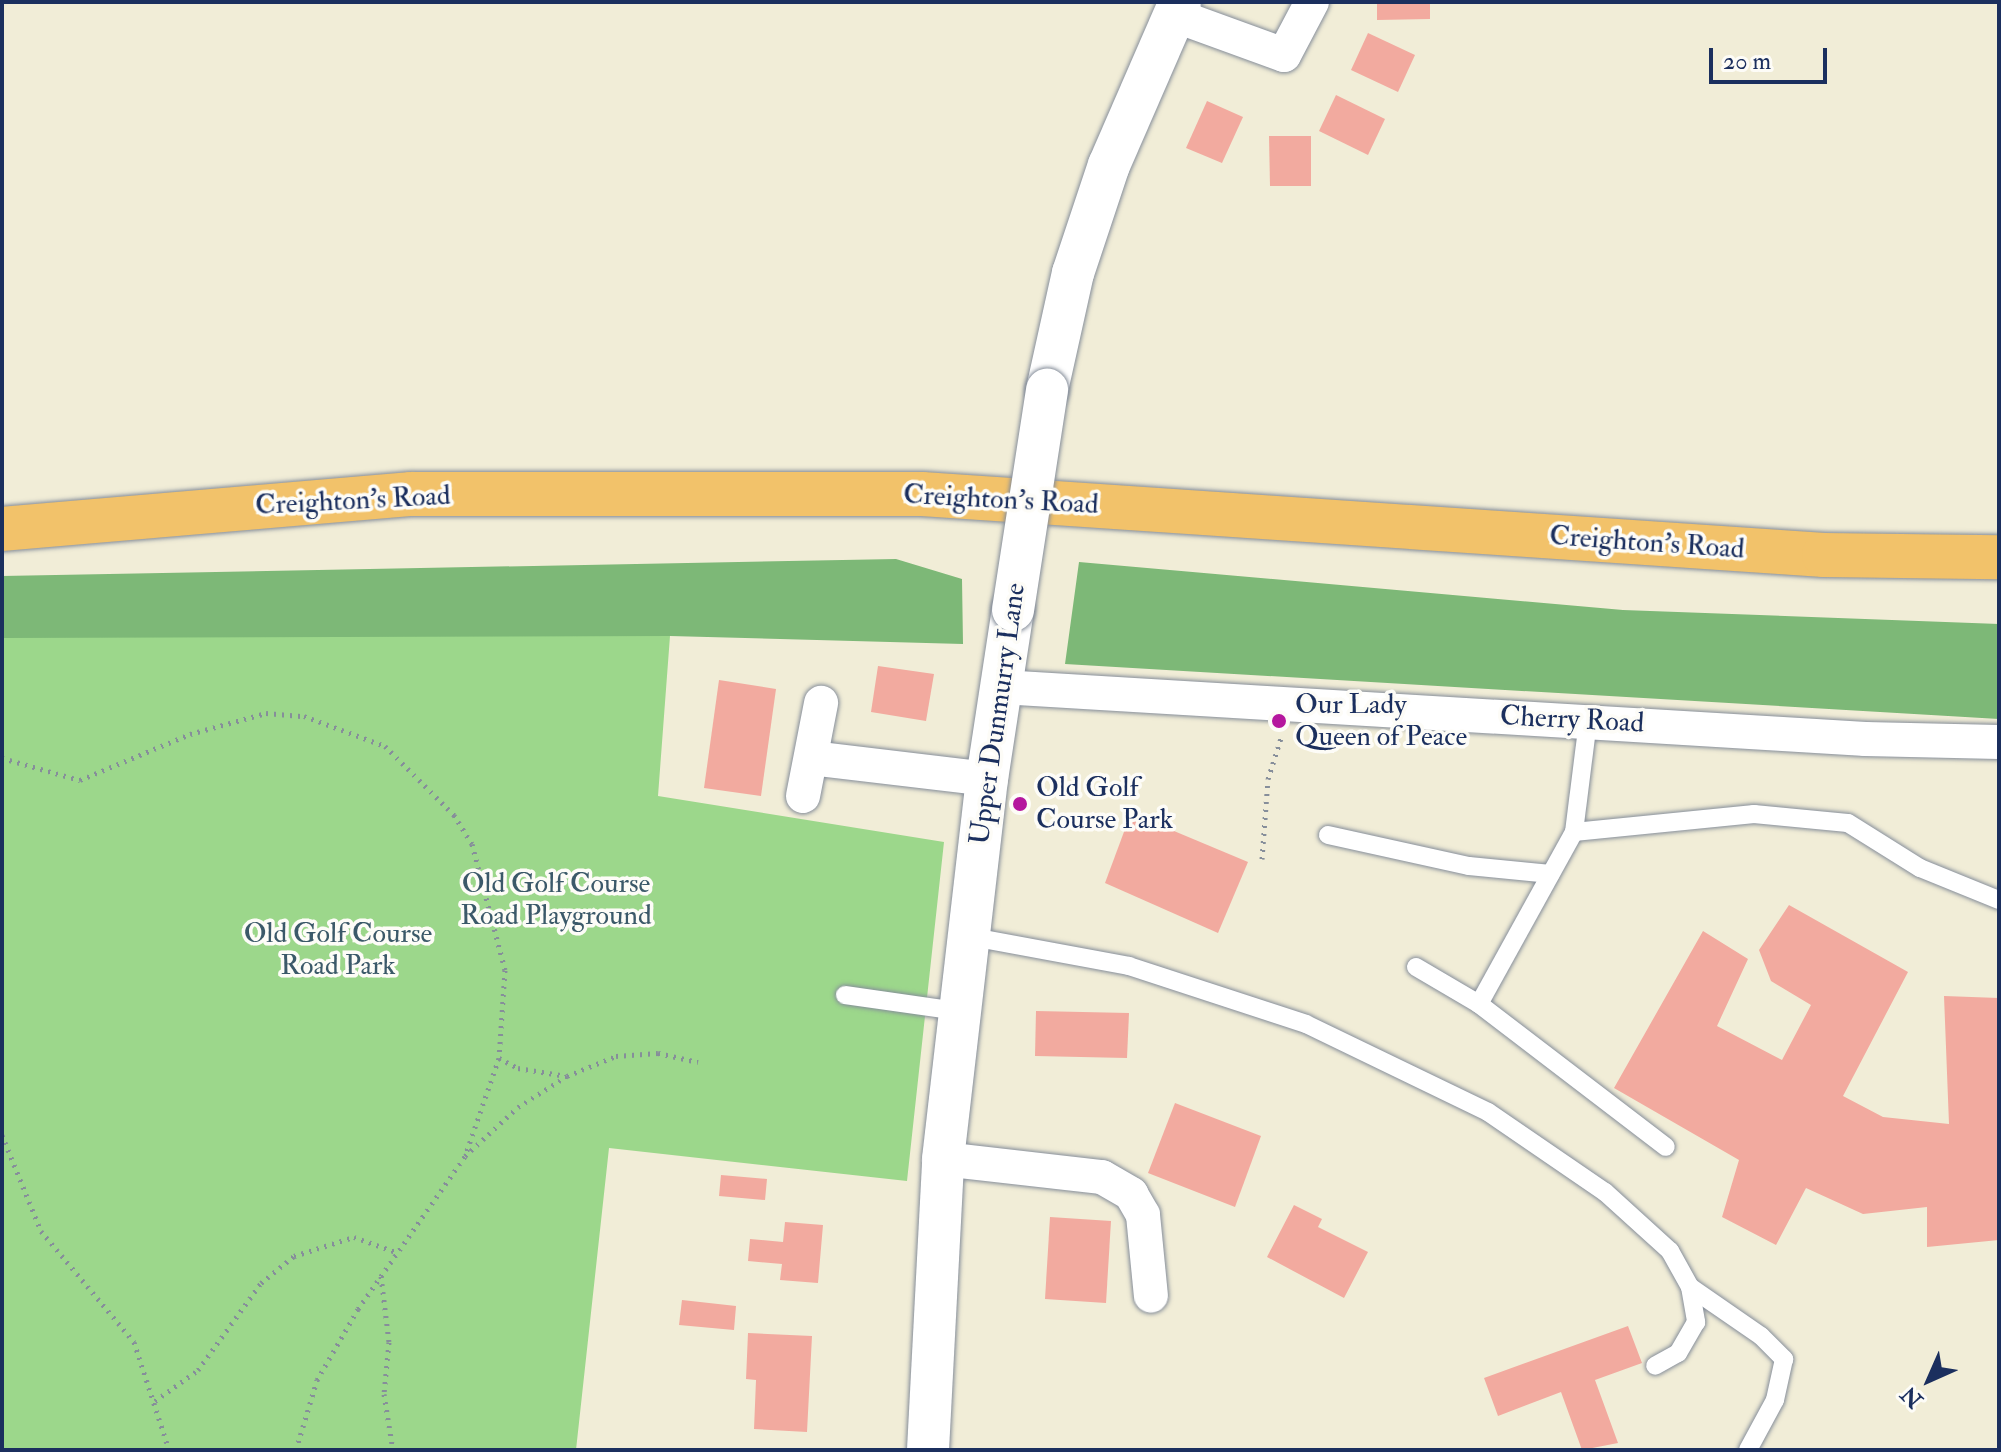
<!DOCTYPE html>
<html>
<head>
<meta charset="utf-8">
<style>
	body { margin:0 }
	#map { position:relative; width:2001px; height:1452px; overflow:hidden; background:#f1edd7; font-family:"IM FELL Double Pica",serif }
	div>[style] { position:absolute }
	.green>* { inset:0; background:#9cd78b }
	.forest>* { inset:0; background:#7db877 }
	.building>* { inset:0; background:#f2aa9f }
	.path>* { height:5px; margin-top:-2.5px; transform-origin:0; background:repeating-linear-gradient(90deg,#868e9a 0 2px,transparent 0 8px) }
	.roads { filter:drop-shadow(0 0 2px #868e9a) drop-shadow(0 0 2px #868e9a) }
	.service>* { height:18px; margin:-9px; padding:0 9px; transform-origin:9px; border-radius:9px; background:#fff }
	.minor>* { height:34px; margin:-17px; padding:0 17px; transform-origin:17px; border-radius:17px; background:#fff }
	.tertiary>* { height:42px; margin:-21px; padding:0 21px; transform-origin:21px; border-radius:21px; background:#fff }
	.trunk>* { height:44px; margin:-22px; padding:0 22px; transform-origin:22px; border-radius:22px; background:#f2c26a }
	.bridges { filter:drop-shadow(0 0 2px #868e9a) drop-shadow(0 0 2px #868e9a) }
	.tertiary-bridge>* { height:42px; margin:-21px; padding:0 21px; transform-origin:21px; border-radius:21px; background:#fff }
	.dots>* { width:22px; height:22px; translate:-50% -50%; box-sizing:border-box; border:4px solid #fdfcf7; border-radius:50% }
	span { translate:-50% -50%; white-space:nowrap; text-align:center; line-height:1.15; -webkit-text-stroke:7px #fdfcf7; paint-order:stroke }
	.street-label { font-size:28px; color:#1b2f5e }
	.poi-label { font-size:28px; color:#1b2f5e }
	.left { translate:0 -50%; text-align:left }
	.park-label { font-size:28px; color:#3b5969 }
	.frame { position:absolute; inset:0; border:4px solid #1b2f5e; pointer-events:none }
	.north { position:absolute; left:1889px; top:1340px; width:80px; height:80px; -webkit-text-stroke:6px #fdfcf7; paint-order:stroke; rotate:225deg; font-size:22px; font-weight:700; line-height:32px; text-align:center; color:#1b2f5e }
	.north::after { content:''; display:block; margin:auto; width:28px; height:36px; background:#1b2f5e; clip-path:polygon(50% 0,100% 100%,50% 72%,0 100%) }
	.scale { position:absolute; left:1709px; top:48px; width:118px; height:36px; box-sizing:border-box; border:4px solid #1b2f5e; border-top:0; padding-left:10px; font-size:24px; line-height:28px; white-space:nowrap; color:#1b2f5e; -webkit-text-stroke:6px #fdfcf7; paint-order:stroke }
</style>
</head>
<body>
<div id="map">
	<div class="green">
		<i style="clip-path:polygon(2px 587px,670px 636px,658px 796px,944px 842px,907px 1181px,609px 1148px,576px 1450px,3px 1450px)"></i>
	</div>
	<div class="forest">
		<i style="clip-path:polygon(896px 559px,962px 579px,963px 644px,670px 636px,2px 638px,2px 576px)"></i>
		<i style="clip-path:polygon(1079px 562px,1623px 610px,1999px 624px,1999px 719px,1065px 664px)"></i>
	</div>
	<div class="building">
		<i style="clip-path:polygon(1377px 2px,1430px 2px,1430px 19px,1377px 20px)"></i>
		<i style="clip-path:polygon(1368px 33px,1415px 55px,1398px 92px,1351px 70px)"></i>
		<i style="clip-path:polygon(1336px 95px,1385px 119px,1368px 155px,1319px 131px)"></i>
		<i style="clip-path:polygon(1207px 101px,1243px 117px,1222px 163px,1186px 148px)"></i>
		<i style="clip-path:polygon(1269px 136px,1311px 136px,1311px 186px,1270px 186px)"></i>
		<i style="clip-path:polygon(878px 666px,934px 674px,926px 721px,871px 712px)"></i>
		<i style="clip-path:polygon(719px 680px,776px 689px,761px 796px,704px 788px)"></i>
		<i style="clip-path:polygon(1131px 813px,1248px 862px,1218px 933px,1105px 883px)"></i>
		<i style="clip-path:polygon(1789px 905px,1908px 972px,1843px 1096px,1883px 1117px,1949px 1124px,1944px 996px,1999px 998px,1999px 1240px,1927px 1247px,1927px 1207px,1863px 1214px,1806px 1188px,1776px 1245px,1722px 1217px,1739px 1160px,1614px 1088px,1703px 931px,1748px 959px,1717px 1026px,1782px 1060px,1811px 1005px,1771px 981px,1759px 950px)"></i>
		<i style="clip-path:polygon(1036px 1011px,1129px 1013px,1127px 1058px,1035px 1056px)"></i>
		<i style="clip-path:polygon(1175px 1103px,1261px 1136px,1235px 1207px,1148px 1173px)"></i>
		<i style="clip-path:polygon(721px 1175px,767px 1179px,765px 1200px,719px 1196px)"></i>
		<i style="clip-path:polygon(1294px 1205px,1322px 1219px,1318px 1227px,1368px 1252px,1344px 1298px,1267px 1257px)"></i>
		<i style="clip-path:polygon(1050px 1217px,1111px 1221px,1106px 1303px,1045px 1299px)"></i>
		<i style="clip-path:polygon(785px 1222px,823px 1225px,818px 1283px,780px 1280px,782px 1264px,748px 1261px,750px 1239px,783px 1242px)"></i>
		<i style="clip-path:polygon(682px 1300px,736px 1306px,734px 1330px,679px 1325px)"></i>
		<i style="clip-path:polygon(1628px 1326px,1642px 1363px,1595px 1380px,1618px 1443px,1582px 1450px,1561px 1392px,1498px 1416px,1484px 1378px)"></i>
		<i style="clip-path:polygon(748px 1333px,812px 1336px,807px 1432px,754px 1429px,756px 1380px,746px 1379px)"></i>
	</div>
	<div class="path">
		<i style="left:2px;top:758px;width:81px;rotate:15.8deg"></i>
		<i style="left:80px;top:780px;width:119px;rotate:-22.7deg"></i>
		<i style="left:190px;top:734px;width:79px;rotate:-15.4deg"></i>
		<i style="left:266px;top:713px;width:38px;rotate:5deg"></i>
		<i style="left:304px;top:716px;width:86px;rotate:20.3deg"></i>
		<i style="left:385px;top:746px;width:98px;rotate:45deg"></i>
		<i style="left:454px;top:815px;width:34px;rotate:58deg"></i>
		<i style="left:472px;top:844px;width:130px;rotate:75.3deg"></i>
		<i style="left:505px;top:970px;width:88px;rotate:93.9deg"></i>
		<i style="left:499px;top:1058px;width:104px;rotate:109.1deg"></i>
		<i style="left:1262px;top:859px;width:80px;rotate:-85.7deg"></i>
		<i style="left:1268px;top:779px;width:43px;rotate:-72.4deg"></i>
		<i style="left:499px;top:1058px;width:21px;rotate:28deg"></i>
		<i style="left:518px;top:1068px;width:49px;rotate:9.5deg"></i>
		<i style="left:2px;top:1135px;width:104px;rotate:67.9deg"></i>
		<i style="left:41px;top:1231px;width:145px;rotate:50deg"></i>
		<i style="left:134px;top:1342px;width:114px;rotate:72deg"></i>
		<i style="left:381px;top:1276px;width:66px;rotate:83.1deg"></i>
		<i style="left:389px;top:1342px;width:52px;rotate:95.5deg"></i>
		<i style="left:384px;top:1394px;width:57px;rotate:80.9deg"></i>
		<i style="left:155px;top:1401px;width:53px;rotate:-35.8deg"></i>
		<i style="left:198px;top:1370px;width:107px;rotate:-54.1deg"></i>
		<i style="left:261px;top:1283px;width:43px;rotate:-39.3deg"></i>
		<i style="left:294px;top:1256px;width:63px;rotate:-17.6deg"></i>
		<i style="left:354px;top:1237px;width:45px;rotate:19.7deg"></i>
		<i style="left:296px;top:1450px;width:73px;rotate:-73.3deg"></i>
		<i style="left:317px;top:1380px;width:82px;rotate:-60deg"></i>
		<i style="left:358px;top:1309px;width:187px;rotate:-55deg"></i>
		<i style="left:465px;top:1156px;width:72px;rotate:-42.8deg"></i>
		<i style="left:518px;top:1107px;width:58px;rotate:-32.3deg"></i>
		<i style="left:567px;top:1076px;width:53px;rotate:-22.2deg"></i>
		<i style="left:616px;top:1056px;width:42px;rotate:-4.1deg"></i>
		<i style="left:658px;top:1053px;width:41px;rotate:12.7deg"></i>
	</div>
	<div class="roads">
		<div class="service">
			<i style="left:1574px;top:832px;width:181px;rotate:-5.7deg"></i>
			<i style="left:1754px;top:814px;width:94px;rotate:5.5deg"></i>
			<i style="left:1848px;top:823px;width:85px;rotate:32deg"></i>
			<i style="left:1920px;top:868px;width:85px;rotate:22.1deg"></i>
			<i style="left:1328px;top:835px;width:144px;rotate:12.4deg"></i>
			<i style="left:1469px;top:866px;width:82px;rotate:5.6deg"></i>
			<i style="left:967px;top:936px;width:165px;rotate:10.5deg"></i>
			<i style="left:1129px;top:966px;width:186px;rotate:18.1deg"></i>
			<i style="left:1306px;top:1024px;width:202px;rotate:25.8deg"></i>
			<i style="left:1488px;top:1112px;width:142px;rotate:34.4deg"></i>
			<i style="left:1605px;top:1192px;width:88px;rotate:42.2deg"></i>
			<i style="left:1670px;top:1251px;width:41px;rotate:60.9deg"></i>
			<i style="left:1690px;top:1287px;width:36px;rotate:80deg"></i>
			<i style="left:1696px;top:1322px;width:36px;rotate:120deg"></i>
			<i style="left:1678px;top:1353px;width:26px;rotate:151deg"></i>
			<i style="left:1416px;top:967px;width:73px;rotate:30.4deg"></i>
			<i style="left:1479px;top:1004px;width:235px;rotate:37.4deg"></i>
			<i style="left:845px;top:995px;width:114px;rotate:8.1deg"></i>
			<i style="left:1479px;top:1004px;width:196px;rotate:-61.1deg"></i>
			<i style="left:1574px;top:832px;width:112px;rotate:-82.8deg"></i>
			<i style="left:1690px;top:1287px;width:86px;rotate:34.6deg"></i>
			<i style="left:1761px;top:1336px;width:33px;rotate:45deg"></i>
			<i style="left:1784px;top:1359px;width:42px;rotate:102.4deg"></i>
			<i style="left:1775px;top:1400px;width:57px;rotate:118.4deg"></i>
		</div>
		<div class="minor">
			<i style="left:1174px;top:15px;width:117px;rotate:20deg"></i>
			<i style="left:1284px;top:55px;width:60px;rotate:-62.2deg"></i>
			<i style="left:1001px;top:687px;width:866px;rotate:3.44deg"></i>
			<i style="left:1865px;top:739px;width:134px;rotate:1.3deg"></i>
			<i style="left:811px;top:758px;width:177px;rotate:6.8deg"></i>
			<i style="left:803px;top:796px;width:95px;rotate:-79deg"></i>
			<i style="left:943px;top:1159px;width:160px;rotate:6.5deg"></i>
			<i style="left:1102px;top:1177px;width:34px;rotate:30deg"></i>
			<i style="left:1131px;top:1194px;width:24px;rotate:60deg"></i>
			<i style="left:1143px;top:1215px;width:81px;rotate:84.4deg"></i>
		</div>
		<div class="tertiary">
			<i style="left:1047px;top:390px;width:120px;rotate:-77.5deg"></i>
			<i style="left:1073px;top:273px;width:114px;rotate:-71.6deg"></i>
			<i style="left:1109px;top:165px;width:178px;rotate:-66.5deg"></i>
			<i style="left:928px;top:1450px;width:291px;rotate:-87deg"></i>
			<i style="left:943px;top:1159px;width:383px;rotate:-83.4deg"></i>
			<i style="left:987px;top:779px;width:171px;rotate:-81.3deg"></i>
		</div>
		<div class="trunk">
			<i style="left:2px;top:529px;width:410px;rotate:-4.9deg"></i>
			<i style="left:411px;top:494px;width:511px"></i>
			<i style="left:922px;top:494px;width:904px;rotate:3.87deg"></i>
			<i style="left:1824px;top:555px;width:175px;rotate:0.7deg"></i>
		</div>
	</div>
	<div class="bridges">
		<div class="tertiary-bridge">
			<i style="left:1013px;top:610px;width:223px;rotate:-81.2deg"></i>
		</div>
	</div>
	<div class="dots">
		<i style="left:1279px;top:721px;background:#b5179e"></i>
		<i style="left:1020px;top:804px;background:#b5179e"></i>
	</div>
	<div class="street-label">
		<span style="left:1001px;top:500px;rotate:3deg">Creighton's Road</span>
		<span style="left:353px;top:501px;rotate:-3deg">Creighton's Road</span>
		<span style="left:1647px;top:543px;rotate:4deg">Creighton's Road</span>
		<span style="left:998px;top:714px;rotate:-82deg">Upper Dunmurry Lane</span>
		<span style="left:1572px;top:720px;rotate:3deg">Cherry Road</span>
	</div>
	<div class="poi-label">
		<span class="left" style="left:1295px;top:721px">Our Lady<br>Queen of Peace</span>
		<span class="left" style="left:1036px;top:804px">Old Golf<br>Course Park</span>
	</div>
	<div class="park-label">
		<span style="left:556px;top:900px">Old Golf Course<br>Road Playground</span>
		<span style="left:338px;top:950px">Old Golf Course<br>Road Park</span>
	</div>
	<div class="frame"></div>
	<div class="north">N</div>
	<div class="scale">20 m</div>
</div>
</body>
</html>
